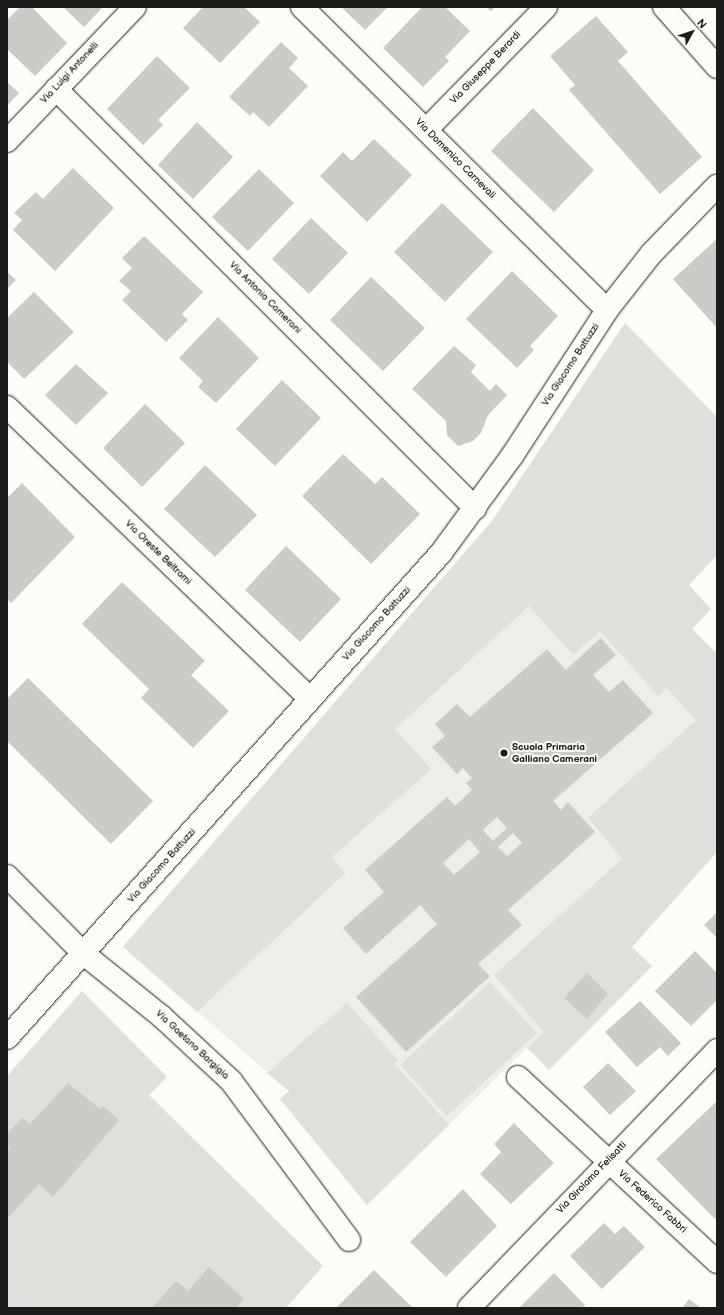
<!DOCTYPE html>
<html>
<head>
<meta charset="utf-8">
<style>
	body { margin:0 }
	#map { position:relative; width:724px; height:1315px; overflow:hidden; background:#fdfcf7; font-family:"Balsamiq Sans",sans-serif }
	div>[style] { position:absolute }
	.built>* { inset:0; background:#eeede9 }
	.green>* { inset:0; background:#e0dfdb }
	.building>* { inset:0; background:#cccbc8 }
	.roads { filter:drop-shadow(0 0 1px #1c1c1c) drop-shadow(0 0 1px #1c1c1c) }
	.street>* { height:22px; margin:-11px; padding:0 11px; transform-origin:11px; border-radius:11px; background:#fdfcf7 }
	.secondary>* { height:22px; margin:-11px; padding:0 11px; transform-origin:11px; border-radius:11px; background:#fdfcf7 }
	.dots>* { width:11px; height:11px; translate:-50% -50%; box-sizing:border-box; border:2px solid #fdfcf7; border-radius:50% }
	span { translate:-50% -50%; white-space:nowrap; text-align:center; line-height:1.15; -webkit-text-stroke:4px #fdfcf7; paint-order:stroke }
	.street-label { font-size:10px; color:#1c1c1c }
	.poi-label { font-size:10px; color:#1c1c1c; font-weight:700 }
	.left { translate:0 -50%; text-align:left }
	.frame { position:absolute; inset:0; border:8px solid #1c1c1c; pointer-events:none }
	.north { position:absolute; left:672px; top:12px; width:40px; height:40px; -webkit-text-stroke:3px #fdfcf7; paint-order:stroke; rotate:50deg; font-size:11px; font-weight:700; line-height:16px; text-align:center; color:#1c1c1c }
	.north::after { content:''; display:block; margin:auto; width:14px; height:18px; background:#1c1c1c; clip-path:polygon(50% 0,100% 100%,50% 72%,0 100%) }
</style>
</head>
<body>
<div id="map">
	<div class="built">
		<i style="clip-path:polygon(625px 323px,717px 417px,717px 555px,689px 585px,711px 609px,692px 629px,717px 654px,717px 852px,632px 947px,652px 966px,549px 1070px,527px 1048px,367px 1205px,280px 1099px,289px 1091px,123px 947px,492px 521px)"></i>
	</div>
	<div class="green">
		<i style="clip-path:polygon(625px 323px,717px 417px,717px 555px,689px 585px,711px 609px,692px 629px,717px 654px,717px 852px,632px 947px,652px 966px,549px 1070px,528px 1048px,544px 1032px,494px 975px,622px 859px,588px 818px,696px 720px,667px 688px,658px 696px,600px 631px,573px 655px,529px 606px,395px 729px,431px 769px,332px 857px,345px 873px,197px 1012px,123px 947px,492px 521px)"></i>
		<i style="clip-path:polygon(490px 982px,537px 1033px,447px 1116px,400px 1065px)"></i>
		<i style="clip-path:polygon(82px 991px,167px 1077px,149px 1095px,323px 1266px,286px 1308px,7px 1308px,7px 1076px)"></i>
		<i style="clip-path:polygon(347px 1003px,398px 1060px,394px 1063px,449px 1125px,367px 1205px,280px 1099px,289px 1091px,267px 1073px)"></i>
	</div>
	<div class="building">
		<i style="clip-path:polygon(20px 7px,32px 7px,67px 43px,35px 76px,7px 49px,7px 20px)"></i>
		<i style="clip-path:polygon(63px 7px,103px 7px,84px 27px)"></i>
		<i style="clip-path:polygon(203px 7px,244px 7px,260px 22px,220px 63px,183px 28px)"></i>
		<i style="clip-path:polygon(341px 7px,388px 7px,365px 30px)"></i>
		<i style="clip-path:polygon(422px 7px,445px 7px,470px 31px,445px 57px,449px 61px,423px 87px,383px 48px)"></i>
		<i style="clip-path:polygon(486px 7px,495px 7px,491px 11px)"></i>
		<i style="clip-path:polygon(596px 16px,628px 52px,618px 61px,702px 157px,660px 194px,569px 90px,575px 85px,550px 56px)"></i>
		<i style="clip-path:polygon(281px 42px,298px 58px,289px 68px,308px 86px,269px 127px,253px 112px,250px 116px,229px 97px)"></i>
		<i style="clip-path:polygon(157px 56px,190px 88px,158px 120px,163px 125px,143px 145px,107px 109px)"></i>
		<i style="clip-path:polygon(7px 82px,19px 93px,7px 106px)"></i>
		<i style="clip-path:polygon(533px 108px,594px 170px,554px 212px,491px 151px)"></i>
		<i style="clip-path:polygon(197px 122px,233px 157px,193px 199px,158px 165px)"></i>
		<i style="clip-path:polygon(374px 139px,412px 175px,367px 222px,320px 176px,343px 152px,352px 161px)"></i>
		<i style="clip-path:polygon(73px 168px,114px 208px,55px 271px,13px 230px,22px 220px,14px 213px,36px 192px,43px 199px)"></i>
		<i style="clip-path:polygon(259px 169px,294px 203px,248px 251px,212px 217px)"></i>
		<i style="clip-path:polygon(442px 203px,493px 252px,445px 302px,394px 252px)"></i>
		<i style="clip-path:polygon(311px 218px,348px 253px,309px 294px,272px 259px)"></i>
		<i style="clip-path:polygon(144px 236px,203px 292px,182px 314px,188px 320px,166px 342px,122px 300px,131px 291px,119px 281px,132px 268px,122px 258px)"></i>
		<i style="clip-path:polygon(717px 239px,717px 328px,673px 279px)"></i>
		<i style="clip-path:polygon(512px 271px,558px 316px,530px 346px,534px 350px,517px 368px,466px 319px)"></i>
		<i style="clip-path:polygon(7px 272px,16px 280px,7px 289px)"></i>
		<i style="clip-path:polygon(371px 277px,425px 328px,383px 371px,330px 320px)"></i>
		<i style="clip-path:polygon(34px 292px,74px 332px,24px 379px,7px 362px,7px 318px)"></i>
		<i style="clip-path:polygon(218px 317px,259px 358px,216px 403px,198px 387px,203px 381px,179px 358px)"></i>
		<i style="clip-path:polygon(454px 346px,476px 365px,471px 372px,490px 391px,496px 384px,507px 395px,488px 415px,481px 433px,473px 441px,458px 446px,447px 435px,446px 421px,412px 389px)"></i>
		<i style="clip-path:polygon(76px 364px,108px 393px,76px 425px,45px 395px)"></i>
		<i style="clip-path:polygon(282px 380px,321px 418px,275px 466px,236px 429px)"></i>
		<i style="clip-path:polygon(145px 404px,185px 443px,142px 487px,103px 448px)"></i>
		<i style="clip-path:polygon(343px 454px,375px 484px,382px 477px,420px 514px,371px 564px,302px 496px)"></i>
		<i style="clip-path:polygon(205px 465px,257px 515px,215px 557px,164px 509px)"></i>
		<i style="clip-path:polygon(22px 483px,75px 537px,11px 603px,7px 599px,7px 498px)"></i>
		<i style="clip-path:polygon(286px 546px,341px 599px,300px 642px,245px 590px)"></i>
		<i style="clip-path:polygon(122px 582px,205px 661px,191px 675px,229px 711px,193px 748px,141px 698px,149px 689px,82px 624px)"></i>
		<i style="clip-path:polygon(evenodd,601px 638px,616px 655px,593px 675px,609px 692px,623px 680px,653px 713px,553px 801px,561px 810px,568px 802px,595px 832px,508px 910px,522px 925px,478px 964px,490px 976px,406px 1052px,356px 997px,437px 924px,420px 905px,366px 954px,343px 928px,384px 892px,365px 870px,447px 797px,455px 806px,472px 790px,466px 783px,472px 778px,463px 768px,457px 774px,432px 747px,445px 736px,435px 724px,457px 704px,470px 717px,547px 649px,566px 670px,601px 638px,497px 817px,507px 828px,493px 841px,483px 830px,497px 817px,601px 638px,513px 833px,522px 843px,507px 856px,498px 847px,513px 833px,601px 638px,469px 839px,480px 852px,454px 875px,443px 863px,469px 839px)"></i>
		<i style="clip-path:polygon(28px 678px,153px 801px,111px 844px,7px 741px,7px 699px)"></i>
		<i style="clip-path:polygon(717px 912px,717px 938px,704px 925px)"></i>
		<i style="clip-path:polygon(695px 951px,717px 973px,717px 1000px,691px 1026px,655px 991px)"></i>
		<i style="clip-path:polygon(587px 973px,608px 994px,587px 1019px,564px 998px)"></i>
		<i style="clip-path:polygon(640px 1001px,681px 1043px,668px 1056px,660px 1047px,637px 1067px,605px 1032px)"></i>
		<i style="clip-path:polygon(608px 1063px,636px 1091px,610px 1115px,583px 1087px)"></i>
		<i style="clip-path:polygon(68px 1083px,100px 1109px,103px 1106px,119px 1120px,53px 1197px,39px 1184px,7px 1219px,7px 1151px,10px 1147px,7px 1144px,7px 1134px,22px 1118px,30px 1124px)"></i>
		<i style="clip-path:polygon(717px 1101px,717px 1217px,715px 1219px,656px 1159px)"></i>
		<i style="clip-path:polygon(514px 1123px,554px 1163px,511px 1204px,480px 1174px,501px 1152px,494px 1144px)"></i>
		<i style="clip-path:polygon(463px 1189px,497px 1226px,446px 1277px,410px 1242px)"></i>
		<i style="clip-path:polygon(604px 1223px,615px 1234px,624px 1226px,645px 1247px,602px 1289px,570px 1256px)"></i>
		<i style="clip-path:polygon(209px 1267px,244px 1299px,236px 1308px,152px 1308px,176px 1281px,188px 1291px)"></i>
		<i style="clip-path:polygon(374px 1270px,413px 1308px,336px 1308px)"></i>
		<i style="clip-path:polygon(554px 1273px,585px 1305px,582px 1308px,519px 1308px)"></i>
		<i style="clip-path:polygon(689px 1299px,701px 1308px,682px 1308px)"></i>
	</div>
	<div class="roads">
		<div class="street">
			<i style="left:302px;top:7px;width:430px;rotate:44.8deg"></i>
			<i style="left:56px;top:89px;width:593px;rotate:45deg"></i>
			<i style="left:426px;top:130px;width:172px;rotate:-45.7deg"></i>
			<i style="left:7px;top:141px;width:185px;rotate:-46.3deg"></i>
			<i style="left:7px;top:407px;width:421px;rotate:43.9deg"></i>
			<i style="left:7px;top:876px;width:110px;rotate:45.4deg"></i>
			<i style="left:84px;top:954px;width:100px;rotate:38.9deg"></i>
			<i style="left:162px;top:1017px;width:94px;rotate:42.8deg"></i>
			<i style="left:231px;top:1081px;width:198px;rotate:53.4deg"></i>
			<i style="left:7px;top:1038px;width:651px;rotate:-48.18deg"></i>
			<i style="left:441px;top:553px;width:120px;rotate:-53.8deg"></i>
			<i style="left:512px;top:456px;width:174px;rotate:-56.9deg"></i>
			<i style="left:607px;top:310px;width:71px;rotate:-51.8deg"></i>
			<i style="left:651px;top:254px;width:95px;rotate:-45.9deg"></i>
			<i style="left:518px;top:1077px;width:272px;rotate:42.9deg"></i>
			<i style="left:469px;top:1308px;width:358px;rotate:-46.1deg"></i>
		</div>
		<div class="secondary">
			<i style="left:664px;top:7px;width:80px;rotate:48.5deg"></i>
		</div>
	</div>
	<div class="dots">
		<i style="left:504px;top:753px;background:#1c1c1c"></i>
	</div>
	<div class="street-label">
		<span style="left:486px;top:68px;rotate:-46deg">Via Giuseppe Berardi</span>
		<span style="left:70px;top:73px;rotate:-47deg">Via Luigi Antonelli</span>
		<span style="left:455px;top:159px;rotate:45deg">Via Domenico Carnevali</span>
		<span style="left:265px;top:298px;rotate:45deg">Via Antonio Camerani</span>
		<span style="left:571px;top:365px;rotate:-57deg">Via Giacomo Battuzzi</span>
		<span style="left:158px;top:553px;rotate:44deg">Via Oreste Beltrami</span>
		<span style="left:377px;top:624px;rotate:-48deg">Via Giacomo Battuzzi</span>
		<span style="left:162px;top:866px;rotate:-48deg">Via Giacomo Battuzzi</span>
		<span style="left:192px;top:1045px;rotate:43deg">Via Gaetano Bargigia</span>
		<span style="left:592px;top:1178px;rotate:-46deg">Via Girolamo Felisatti</span>
		<span style="left:652px;top:1202px;rotate:42deg">Via Federico Fabbri</span>
	</div>
	<div class="poi-label">
		<span class="left" style="left:512px;top:753px">Scuola Primaria<br>Galliano Camerani</span>
	</div>
	<div class="frame"></div>
	<div class="north">N</div>
</div>
</body>
</html>
